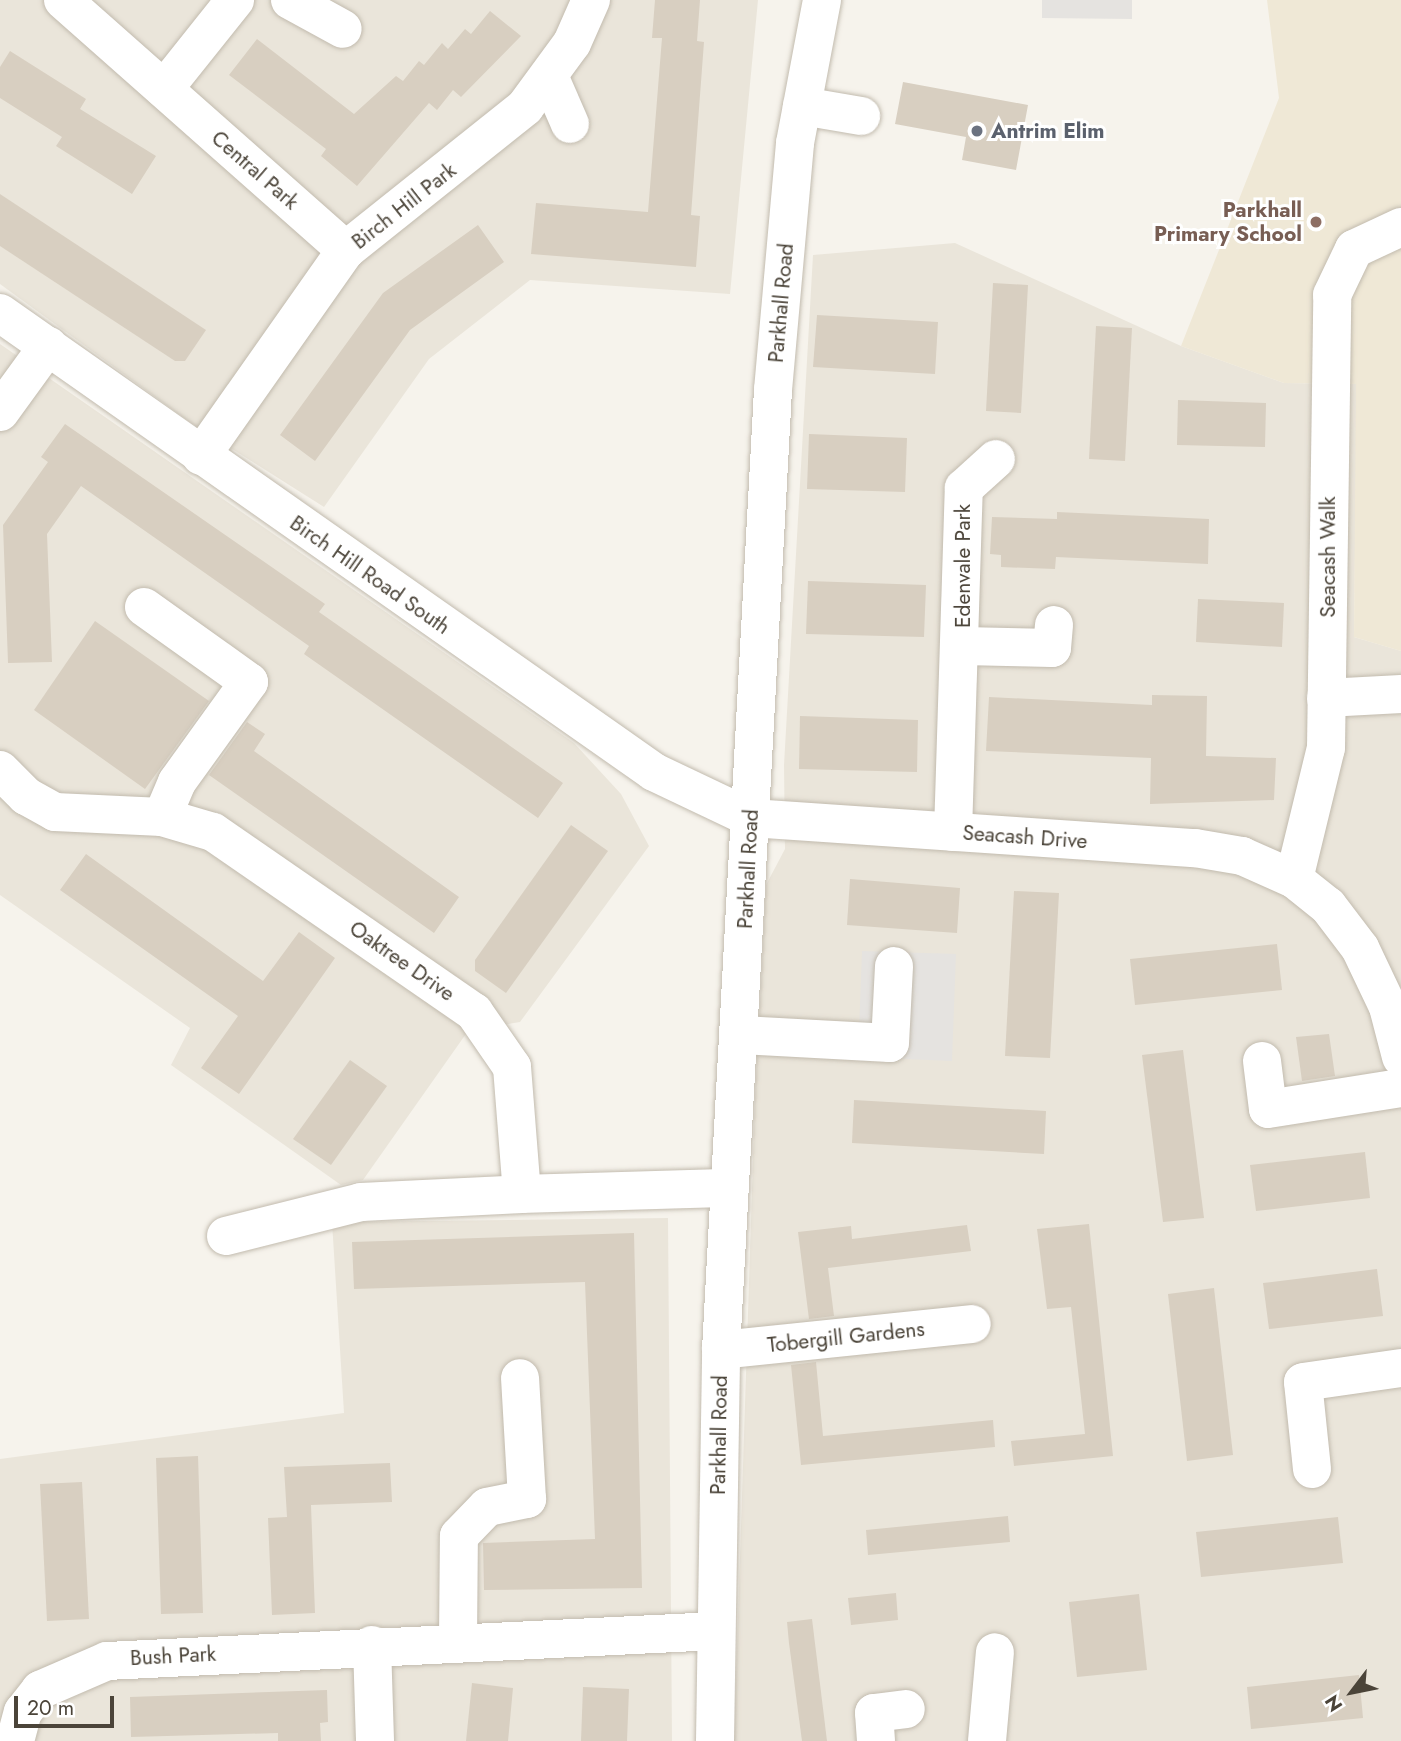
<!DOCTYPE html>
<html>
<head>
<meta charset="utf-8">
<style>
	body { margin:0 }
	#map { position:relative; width:1401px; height:1741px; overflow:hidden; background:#f6f3ec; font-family:Jost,sans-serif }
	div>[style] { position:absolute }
	.residential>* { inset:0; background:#eae5da }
	.education>* { inset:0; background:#efe8d6 }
	.parking>* { inset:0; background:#e5e3e0 }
	.building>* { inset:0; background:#d8cfc1 }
	.roads { filter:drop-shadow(0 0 2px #c2bbae) drop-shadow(0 0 2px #c2bbae) }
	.minor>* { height:38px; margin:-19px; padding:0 19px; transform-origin:19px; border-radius:19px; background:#fff }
	.dots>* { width:19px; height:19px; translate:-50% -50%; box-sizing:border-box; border:4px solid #fff; border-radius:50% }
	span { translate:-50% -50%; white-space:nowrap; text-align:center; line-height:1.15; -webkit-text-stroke:6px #fff; paint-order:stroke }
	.worship-label { font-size:21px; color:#5b616d; font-weight:700 }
	.left { translate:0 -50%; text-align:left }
	.street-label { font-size:21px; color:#4b4439 }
	.education-label { font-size:21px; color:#785e54; font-weight:700 }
	.right { translate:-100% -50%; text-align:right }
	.north { position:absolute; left:1317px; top:1657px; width:70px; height:70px; -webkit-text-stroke:5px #fff; paint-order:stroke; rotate:238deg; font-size:19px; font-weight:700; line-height:28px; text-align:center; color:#4b4439 }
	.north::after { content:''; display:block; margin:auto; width:24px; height:32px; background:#4b4439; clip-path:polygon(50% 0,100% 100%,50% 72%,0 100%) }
	.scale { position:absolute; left:14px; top:1696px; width:100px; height:32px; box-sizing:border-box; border:4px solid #4b4439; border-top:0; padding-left:9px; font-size:21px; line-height:24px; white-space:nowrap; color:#4b4439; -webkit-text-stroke:5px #fff; paint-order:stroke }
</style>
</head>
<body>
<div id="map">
	<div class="residential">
		<i style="clip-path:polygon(0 0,758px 0,730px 294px,530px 280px,429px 359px,324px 507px,191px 423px,0 284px)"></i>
		<i style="clip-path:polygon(955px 243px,1181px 346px,1284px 383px,1357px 384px,1354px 637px,1401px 651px,1401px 1741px,734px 1741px,755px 1099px,766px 885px,785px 849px,784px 765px,813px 255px)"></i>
		<i style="clip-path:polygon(0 344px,574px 743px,621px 794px,649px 846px,520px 1022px,468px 1031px,363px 1180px,341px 1185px,171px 1065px,190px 1028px,0 895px)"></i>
		<i style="clip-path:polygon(668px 1218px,672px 1741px,0 1741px,0 1459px,344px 1413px,332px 1222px)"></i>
	</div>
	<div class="education">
		<i style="clip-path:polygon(1267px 0,1401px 0,1401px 651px,1354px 637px,1356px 384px,1284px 383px,1181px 346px,1279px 98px)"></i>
	</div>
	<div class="parking">
		<i style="clip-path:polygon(1042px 0,1132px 0,1132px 19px,1042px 18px)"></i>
		<i style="clip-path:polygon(862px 951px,956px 954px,952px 1061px,858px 1057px)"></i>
	</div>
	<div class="building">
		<i style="clip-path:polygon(655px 0,700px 0,697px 41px,704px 42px,691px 215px,700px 216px,696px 267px,531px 254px,536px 203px,648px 212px,662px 38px,652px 38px)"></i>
		<i style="clip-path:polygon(490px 11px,521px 36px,461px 97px,453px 90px,437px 110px,429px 103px,357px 186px,321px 156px,326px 149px,229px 75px,257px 39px,354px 114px,396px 76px,403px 81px,419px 61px,424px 65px,442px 43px,448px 49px,465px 29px,471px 34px)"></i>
		<i style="clip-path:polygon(10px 51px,86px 99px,80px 109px,156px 156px,132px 194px,56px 146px,62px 137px,0 98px,0 67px)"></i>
		<i style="clip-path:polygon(903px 82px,1028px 105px,1016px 170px,962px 160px,966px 137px,895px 124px)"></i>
		<i style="clip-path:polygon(0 194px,206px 330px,185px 361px,175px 361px,0 246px)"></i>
		<i style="clip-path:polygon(478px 225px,504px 262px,410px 330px,315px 461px,280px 435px,383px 293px)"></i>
		<i style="clip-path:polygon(993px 283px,1028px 285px,1021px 413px,986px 411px)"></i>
		<i style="clip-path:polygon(817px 315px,938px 322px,935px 374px,813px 367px)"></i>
		<i style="clip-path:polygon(1096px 326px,1132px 328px,1125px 461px,1089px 459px)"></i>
		<i style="clip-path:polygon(1178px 400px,1266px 403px,1265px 447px,1177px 445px)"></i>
		<i style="clip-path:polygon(65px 424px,325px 604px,319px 612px,563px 783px,538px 818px,304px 654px,309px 646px,81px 486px,47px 534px,52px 662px,8px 663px,3px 525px,48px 462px,41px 457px)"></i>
		<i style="clip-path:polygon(809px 434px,907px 438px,905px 492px,807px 489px)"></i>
		<i style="clip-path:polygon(1057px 512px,1209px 519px,1208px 564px,1056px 557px,1055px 569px,1001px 567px,1001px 555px,990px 554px,992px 517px,1057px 519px)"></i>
		<i style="clip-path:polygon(808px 581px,926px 585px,924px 637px,806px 634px)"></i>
		<i style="clip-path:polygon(1198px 599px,1284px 603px,1282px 647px,1196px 642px)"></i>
		<i style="clip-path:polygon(95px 621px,209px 701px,145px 789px,34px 710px)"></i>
		<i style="clip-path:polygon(1152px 695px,1207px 696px,1206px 756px,1276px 758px,1274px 800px,1150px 804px,1151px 758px,986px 751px,989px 697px,1152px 705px)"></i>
		<i style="clip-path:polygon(800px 716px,918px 720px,917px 772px,799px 769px)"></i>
		<i style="clip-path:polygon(247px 722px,265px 734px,254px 751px,459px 897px,434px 933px,209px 775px)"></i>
		<i style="clip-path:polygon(571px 825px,608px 851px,506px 993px,475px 971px,475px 960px)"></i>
		<i style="clip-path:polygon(86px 854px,263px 981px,299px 932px,335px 958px,239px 1094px,201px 1068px,238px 1016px,60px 890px)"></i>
		<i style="clip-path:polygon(850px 879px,960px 888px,957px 933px,847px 925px)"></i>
		<i style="clip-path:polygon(1014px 891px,1059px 893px,1050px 1058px,1005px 1056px)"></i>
		<i style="clip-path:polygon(1277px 944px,1282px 990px,1135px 1005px,1130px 959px)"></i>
		<i style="clip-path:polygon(1329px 1034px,1335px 1076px,1302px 1081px,1296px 1037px)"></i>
		<i style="clip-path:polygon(1183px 1050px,1204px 1218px,1163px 1222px,1142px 1055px)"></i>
		<i style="clip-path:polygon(350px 1060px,387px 1086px,331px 1165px,293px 1139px)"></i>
		<i style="clip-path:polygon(854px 1100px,1046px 1111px,1044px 1154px,852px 1143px)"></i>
		<i style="clip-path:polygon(1365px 1152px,1370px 1198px,1256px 1211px,1250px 1165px)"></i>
		<i style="clip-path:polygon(1089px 1224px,1113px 1456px,1014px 1466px,1011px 1441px,1085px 1434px,1071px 1307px,1047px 1309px,1037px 1229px)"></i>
		<i style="clip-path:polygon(967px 1225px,971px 1251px,828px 1268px,834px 1316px,809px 1319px,798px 1232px,851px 1226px,852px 1239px)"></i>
		<i style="clip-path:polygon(634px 1233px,642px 1588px,484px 1590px,483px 1543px,595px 1539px,585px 1282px,354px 1289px,352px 1242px)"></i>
		<i style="clip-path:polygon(1377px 1269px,1383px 1316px,1269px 1329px,1263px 1283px)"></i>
		<i style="clip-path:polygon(1214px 1288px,1233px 1455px,1187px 1461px,1168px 1294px)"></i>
		<i style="clip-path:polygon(816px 1362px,823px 1436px,993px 1420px,995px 1447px,801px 1465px,791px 1365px)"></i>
		<i style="clip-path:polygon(198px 1456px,203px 1613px,161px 1614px,156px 1458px)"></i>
		<i style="clip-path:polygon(390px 1463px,392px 1502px,311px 1505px,315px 1613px,272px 1615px,268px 1518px,287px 1517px,284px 1467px)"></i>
		<i style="clip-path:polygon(82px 1482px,89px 1619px,47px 1621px,40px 1484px)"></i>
		<i style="clip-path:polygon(1008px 1516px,1010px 1542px,868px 1555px,866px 1530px)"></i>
		<i style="clip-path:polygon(1338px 1517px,1343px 1563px,1201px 1577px,1196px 1532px)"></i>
		<i style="clip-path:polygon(896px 1593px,898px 1620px,851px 1625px,848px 1598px)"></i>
		<i style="clip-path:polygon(1139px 1594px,1147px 1670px,1077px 1677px,1069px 1602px)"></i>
		<i style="clip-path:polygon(812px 1619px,827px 1741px,802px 1741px,789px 1643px,787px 1622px)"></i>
		<i style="clip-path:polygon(1359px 1675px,1363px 1718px,1251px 1729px,1247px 1687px)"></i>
		<i style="clip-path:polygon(472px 1683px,513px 1688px,508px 1741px,466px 1741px)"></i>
		<i style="clip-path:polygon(583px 1687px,629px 1689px,627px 1741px,581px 1741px)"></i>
		<i style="clip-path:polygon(327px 1690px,328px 1722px,320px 1723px,321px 1741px,278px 1741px,278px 1733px,131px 1737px,130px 1697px)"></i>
	</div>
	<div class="roads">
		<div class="minor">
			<i style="left:63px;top:0;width:378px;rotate:41.5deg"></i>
			<i style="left:290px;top:0;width:60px;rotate:28.7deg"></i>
			<i style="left:550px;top:78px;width:50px;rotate:66.5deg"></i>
			<i style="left:164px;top:89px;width:114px;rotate:-51.4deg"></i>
			<i style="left:802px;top:106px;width:60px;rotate:9.6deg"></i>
			<i style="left:0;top:313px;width:799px;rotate:35.06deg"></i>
			<i style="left:654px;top:772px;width:107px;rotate:25.4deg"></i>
			<i style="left:751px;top:818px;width:445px;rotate:3.9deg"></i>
			<i style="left:1195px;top:848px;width:48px;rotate:9.7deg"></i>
			<i style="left:1242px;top:856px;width:57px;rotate:23.9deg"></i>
			<i style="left:1294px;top:879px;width:43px;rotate:38.5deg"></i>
			<i style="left:1328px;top:906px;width:53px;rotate:52.7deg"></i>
			<i style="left:1360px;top:948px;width:65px;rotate:64.6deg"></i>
			<i style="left:1388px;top:1007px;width:52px;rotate:75.4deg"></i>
			<i style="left:0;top:412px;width:82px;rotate:-54deg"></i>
			<i style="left:201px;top:456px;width:252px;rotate:-54.9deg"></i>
			<i style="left:346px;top:250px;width:229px;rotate:-38.6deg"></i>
			<i style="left:525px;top:107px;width:79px;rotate:-53.7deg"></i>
			<i style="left:572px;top:43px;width:47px;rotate:-66.2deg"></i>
			<i style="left:144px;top:607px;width:129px;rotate:35.5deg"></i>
			<i style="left:249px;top:682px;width:123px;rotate:125.8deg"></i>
			<i style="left:177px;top:782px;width:38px;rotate:113deg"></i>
			<i style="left:963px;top:646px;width:89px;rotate:1.3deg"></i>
			<i style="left:1052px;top:648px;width:23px;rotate:-85deg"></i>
			<i style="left:1326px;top:698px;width:75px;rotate:-3.1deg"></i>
			<i style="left:0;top:770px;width:37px;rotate:45deg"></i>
			<i style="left:26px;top:796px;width:33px;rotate:29deg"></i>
			<i style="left:55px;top:812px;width:107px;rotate:2.7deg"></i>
			<i style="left:162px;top:817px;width:53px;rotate:16.4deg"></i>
			<i style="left:213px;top:832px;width:317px;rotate:34.6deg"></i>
			<i style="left:474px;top:1012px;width:67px;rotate:55.4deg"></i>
			<i style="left:512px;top:1067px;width:127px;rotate:85.5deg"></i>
			<i style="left:522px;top:1194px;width:208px;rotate:-1.7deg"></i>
			<i style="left:953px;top:832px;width:344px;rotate:-88.2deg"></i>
			<i style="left:964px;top:488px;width:43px;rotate:-42.2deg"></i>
			<i style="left:1294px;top:879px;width:135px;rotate:-76.3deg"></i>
			<i style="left:1326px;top:748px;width:453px;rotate:-89.2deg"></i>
			<i style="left:1332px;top:295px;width:51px;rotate:-64.4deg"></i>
			<i style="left:1354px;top:249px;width:52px;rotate:-25.1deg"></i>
			<i style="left:741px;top:1035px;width:149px;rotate:3.1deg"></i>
			<i style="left:890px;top:1043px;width:77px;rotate:-87deg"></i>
			<i style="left:1262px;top:1061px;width:48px;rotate:82.9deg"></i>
			<i style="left:1268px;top:1109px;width:135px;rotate:-9deg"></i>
			<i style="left:226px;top:1236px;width:139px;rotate:-14.1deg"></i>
			<i style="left:361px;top:1202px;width:161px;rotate:-2.8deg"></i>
			<i style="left:721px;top:1350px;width:252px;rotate:-5.9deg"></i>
			<i style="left:1312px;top:1469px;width:87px;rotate:-95.9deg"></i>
			<i style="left:1303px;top:1382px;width:99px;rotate:-8.1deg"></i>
			<i style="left:458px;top:1641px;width:105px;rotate:-89.5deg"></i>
			<i style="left:459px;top:1536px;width:40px;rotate:-46deg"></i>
			<i style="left:487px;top:1507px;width:41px;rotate:-11.3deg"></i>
			<i style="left:527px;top:1499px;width:121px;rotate:-93.3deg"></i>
			<i style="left:372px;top:1645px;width:96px;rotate:88.2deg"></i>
			<i style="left:15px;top:1741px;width:30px;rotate:-75deg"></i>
			<i style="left:23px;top:1712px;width:28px;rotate:-52deg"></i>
			<i style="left:40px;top:1690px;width:73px;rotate:-23.4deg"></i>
			<i style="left:107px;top:1661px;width:610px;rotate:-2.82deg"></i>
			<i style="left:715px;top:1741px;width:391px;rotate:-89.1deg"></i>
			<i style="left:721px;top:1350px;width:961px;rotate:-86.9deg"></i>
			<i style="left:773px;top:390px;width:248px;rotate:-84.9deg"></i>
			<i style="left:795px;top:143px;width:146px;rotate:-79.3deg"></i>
			<i style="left:876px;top:1741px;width:28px;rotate:-94deg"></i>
			<i style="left:874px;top:1713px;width:32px;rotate:-7deg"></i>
			<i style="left:987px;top:1741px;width:89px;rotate:-84.9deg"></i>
		</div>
	</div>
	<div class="dots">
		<i style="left:977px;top:131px;background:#6b7280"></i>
		<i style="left:1316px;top:222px;background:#8d6e63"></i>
	</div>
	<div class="worship-label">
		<span class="left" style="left:991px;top:131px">Antrim Elim</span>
	</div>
	<div class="street-label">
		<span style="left:255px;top:170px;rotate:41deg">Central Park</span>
		<span style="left:404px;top:206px;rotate:-38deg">Birch Hill Park</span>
		<span style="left:781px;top:303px;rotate:-85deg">Parkhall Road</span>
		<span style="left:1328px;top:557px;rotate:-90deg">Seacash Walk</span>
		<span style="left:963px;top:566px;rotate:-90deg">Edenvale Park</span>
		<span style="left:370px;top:575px;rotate:35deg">Birch Hill Road South</span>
		<span style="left:1025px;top:837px;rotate:4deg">Seacash Drive</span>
		<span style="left:748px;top:869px;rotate:-87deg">Parkhall Road</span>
		<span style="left:402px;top:961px;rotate:35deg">Oaktree Drive</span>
		<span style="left:846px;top:1337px;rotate:-6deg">Tobergill Gardens</span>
		<span style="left:719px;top:1435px;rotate:-89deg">Parkhall Road</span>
		<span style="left:173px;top:1656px;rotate:-3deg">Bush Park</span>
	</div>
	<div class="education-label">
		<span class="right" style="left:1302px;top:222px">Parkhall<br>Primary School</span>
	</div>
	<div class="north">N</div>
	<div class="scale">20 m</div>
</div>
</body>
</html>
